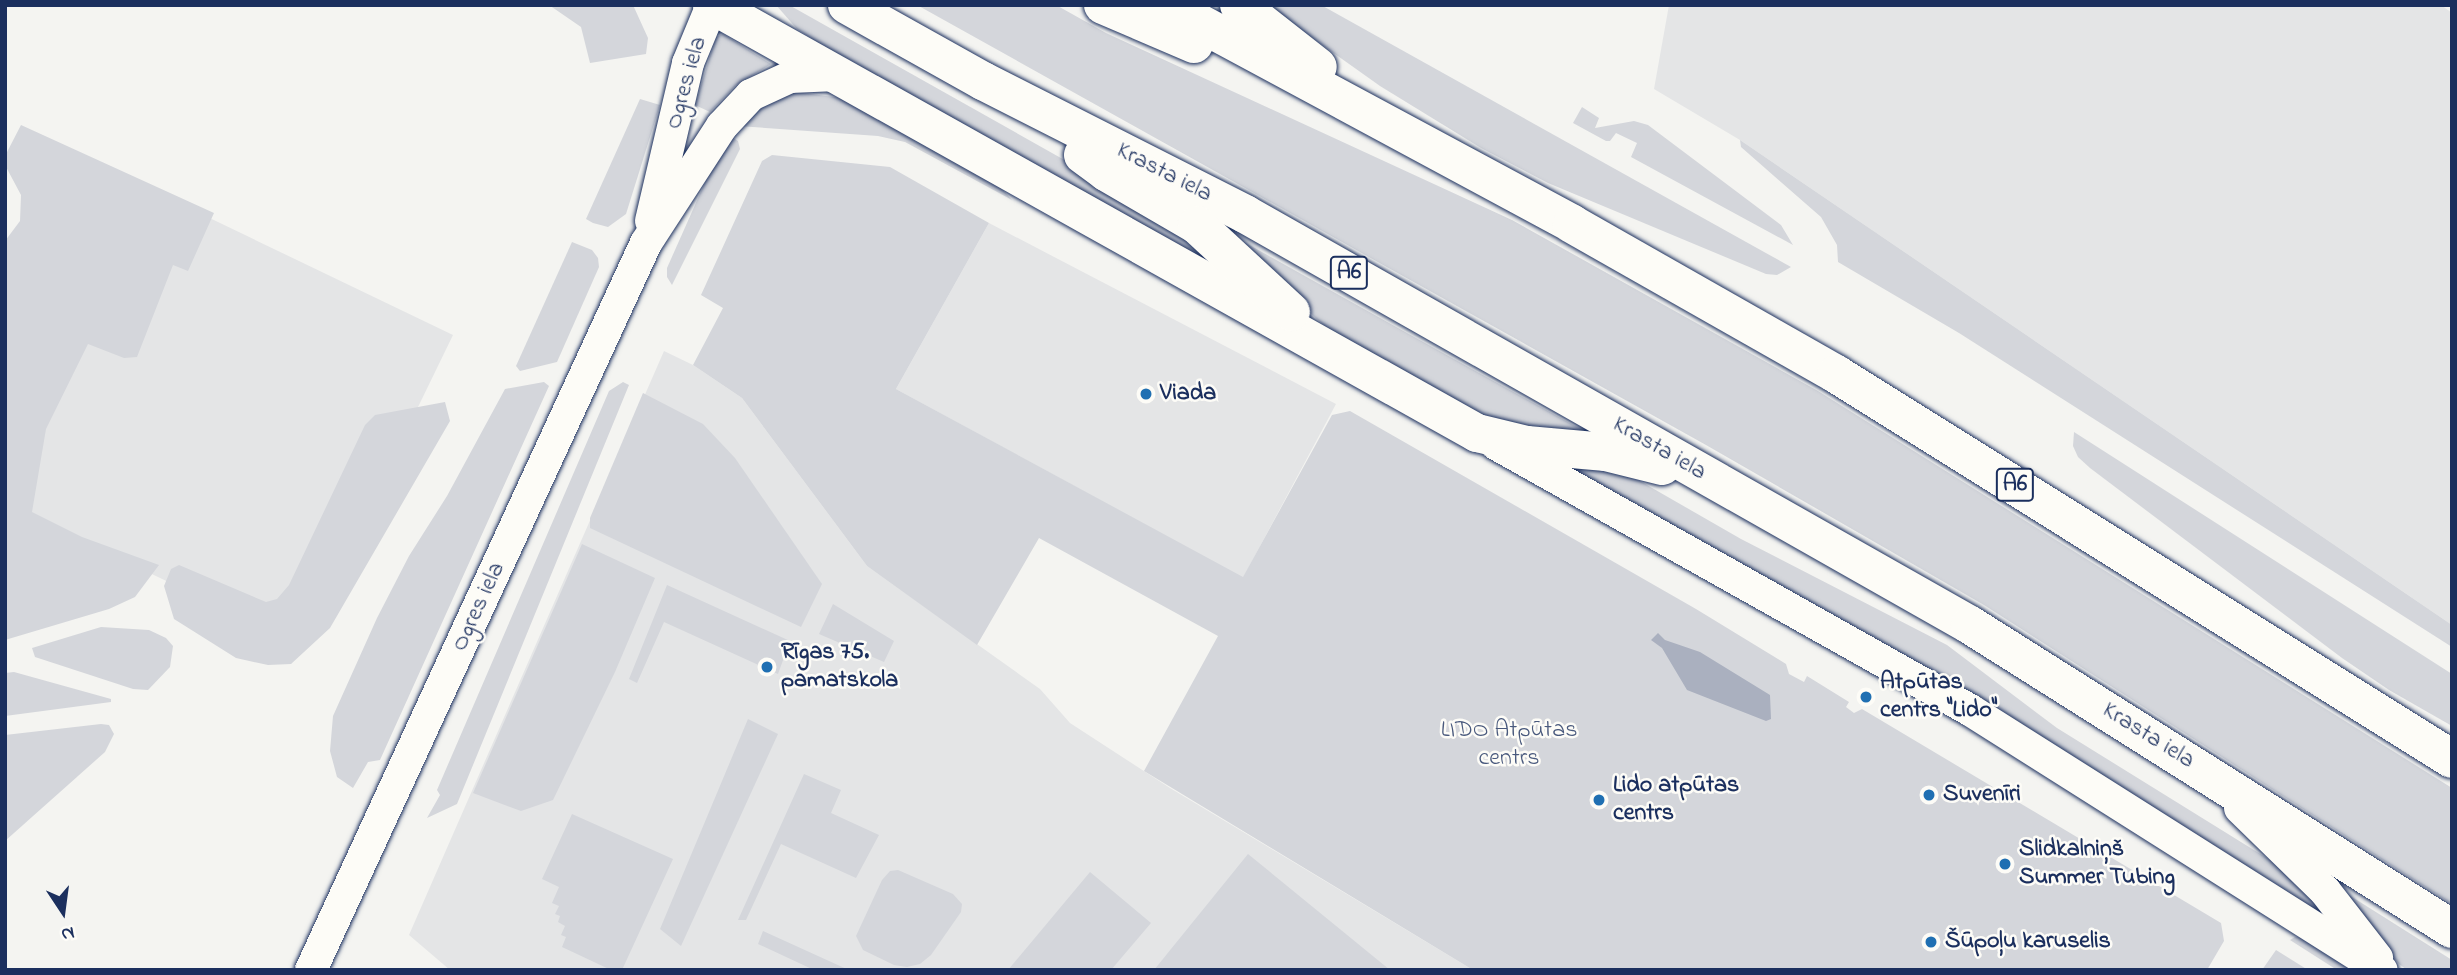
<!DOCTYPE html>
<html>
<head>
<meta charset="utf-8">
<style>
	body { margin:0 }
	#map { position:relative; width:2457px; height:975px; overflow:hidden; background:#f4f4f1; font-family:"Indie Flower",sans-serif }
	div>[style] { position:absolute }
	.built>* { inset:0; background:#e4e5e6 }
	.green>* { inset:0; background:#d4d6db }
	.water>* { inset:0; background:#aab0bf }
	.roads { filter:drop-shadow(0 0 2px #1b2f5e) drop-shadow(0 0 2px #1b2f5e) }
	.minor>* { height:32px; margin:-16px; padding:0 16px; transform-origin:16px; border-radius:16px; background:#fdfcf7 }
	.trunk>* { height:38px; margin:-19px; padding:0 19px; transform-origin:19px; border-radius:19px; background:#fdfcf7 }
	.dots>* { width:19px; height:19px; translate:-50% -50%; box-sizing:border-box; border:4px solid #fdfcf7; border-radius:50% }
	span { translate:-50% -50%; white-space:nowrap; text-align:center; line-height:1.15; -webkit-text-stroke:5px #fdfcf7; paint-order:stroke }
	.shield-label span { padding:2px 5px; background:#fdfcf7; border:2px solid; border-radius:5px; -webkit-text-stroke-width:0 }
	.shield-label { font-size:23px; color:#1b2f5e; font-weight:700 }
	.street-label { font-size:24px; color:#1b2f5e }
	.poi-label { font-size:24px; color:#1b2f5e; font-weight:700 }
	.left { translate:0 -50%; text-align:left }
	.park-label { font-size:24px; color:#49597d }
	.frame { position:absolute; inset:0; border:7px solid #1b2f5e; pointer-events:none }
	.north { position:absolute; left:28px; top:877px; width:70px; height:70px; -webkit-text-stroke:5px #fdfcf7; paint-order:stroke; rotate:167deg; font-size:19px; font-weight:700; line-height:28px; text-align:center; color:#1b2f5e }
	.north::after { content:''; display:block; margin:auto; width:24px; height:32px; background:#1b2f5e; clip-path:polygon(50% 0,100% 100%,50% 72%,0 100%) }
</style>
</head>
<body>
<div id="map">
	<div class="built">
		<i style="clip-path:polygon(1669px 5px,2441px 5px,2452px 13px,2452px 625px,1740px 140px,1654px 89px)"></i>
		<i style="clip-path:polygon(70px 151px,453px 335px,335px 578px,258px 625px,108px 553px,5px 627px)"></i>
		<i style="clip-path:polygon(989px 223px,1336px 404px,1243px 578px,896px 389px)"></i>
		<i style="clip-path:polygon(664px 351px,693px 365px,742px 398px,867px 566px,1040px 689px,1070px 723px,1170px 788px,1473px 970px,450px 970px,409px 935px)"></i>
	</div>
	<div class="green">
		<i style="clip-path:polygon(549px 5px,633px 5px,648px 38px,646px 54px,590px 63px,581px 27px)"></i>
		<i style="clip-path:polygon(776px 5px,789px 5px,1132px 198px,1236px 277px,817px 42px,797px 29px)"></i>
		<i style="clip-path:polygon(917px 5px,1056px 5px,1106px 33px,1512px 220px,1818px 391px,2452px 788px,2452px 904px,1984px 605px,1706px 445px)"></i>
		<i style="clip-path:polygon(1266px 5px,1321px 5px,1791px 267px,1777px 275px,1766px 274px,1548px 183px,1481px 148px,1380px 86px)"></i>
		<i style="clip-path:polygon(723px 34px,771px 64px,736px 85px,710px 112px,695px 105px,716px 37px)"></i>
		<i style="clip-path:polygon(796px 92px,849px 99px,1000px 187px,1012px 200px,905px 142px,878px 136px,738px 126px,757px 106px)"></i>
		<i style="clip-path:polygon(640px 99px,660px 105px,626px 214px,608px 227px,593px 223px,586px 219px)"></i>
		<i style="clip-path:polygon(1582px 107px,1599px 118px,1595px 128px,1634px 121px,1648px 125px,1781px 225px,1793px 245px,1631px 157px,1637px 143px,1616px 133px,1610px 141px,1606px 141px,1573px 123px)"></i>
		<i style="clip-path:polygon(21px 125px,214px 213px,188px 271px,173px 265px,137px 357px,124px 358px,88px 344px,46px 429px,32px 512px,82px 537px,159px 565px,135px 597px,109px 609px,5px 640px,5px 241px,20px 221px,21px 195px,5px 165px,5px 156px)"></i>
		<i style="clip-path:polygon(730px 136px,738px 141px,740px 149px,672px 285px,667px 277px,667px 268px,707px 178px)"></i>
		<i style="clip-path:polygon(1740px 140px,2452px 625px,2452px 647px,1959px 333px,1838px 262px,1837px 245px,1821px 217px,1741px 147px)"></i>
		<i style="clip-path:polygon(772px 155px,890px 167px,989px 223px,896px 389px,1243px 577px,1332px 415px,1350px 411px,1696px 609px,1786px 664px,1789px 674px,1804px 682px,1807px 676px,1849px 702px,1846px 707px,1854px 713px,1862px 709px,2221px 923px,2224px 941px,2207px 970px,1473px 970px,1144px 771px,1218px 636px,1039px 538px,977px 645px,867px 566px,742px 398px,693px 365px,723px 308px,701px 295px,762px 161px)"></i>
		<i style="clip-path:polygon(1235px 237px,1398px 328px,1591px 435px,1494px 423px,1329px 330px,1230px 240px)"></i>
		<i style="clip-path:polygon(572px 242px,592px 250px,598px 258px,599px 267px,557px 362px,520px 371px,516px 366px)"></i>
		<i style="clip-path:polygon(544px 382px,549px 386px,380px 760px,368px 762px,353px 788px,337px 777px,330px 751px,333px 716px,377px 618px,409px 556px,447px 496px,505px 389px)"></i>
		<i style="clip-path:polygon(623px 382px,629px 385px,457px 804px,427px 818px,440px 795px,437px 790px,609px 391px)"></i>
		<i style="clip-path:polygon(643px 393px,703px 424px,735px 458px,822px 584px,801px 627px,590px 528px,590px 518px)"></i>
		<i style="clip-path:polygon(445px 402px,450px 421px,330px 628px,291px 664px,268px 665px,236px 658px,174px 619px,164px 586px,171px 569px,179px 565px,266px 602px,277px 599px,289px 585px,365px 425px,375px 415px)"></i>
		<i style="clip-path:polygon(2074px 432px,2452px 674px,2452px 726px,2389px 690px,2342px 658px,2090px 468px,2078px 457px,2073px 446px)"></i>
		<i style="clip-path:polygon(1566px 460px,1606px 465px,1640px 481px,1741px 539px,1947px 645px,2057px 728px,2270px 860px,2296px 880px,2320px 908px,2313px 909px,2000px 711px,1571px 468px)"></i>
		<i style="clip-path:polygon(582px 544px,655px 578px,615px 672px,553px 800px,521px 811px,473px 793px)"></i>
		<i style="clip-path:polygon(667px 585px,790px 641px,778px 674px,664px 622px,637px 683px,629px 679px)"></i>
		<i style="clip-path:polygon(833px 604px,894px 641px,884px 662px,819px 634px)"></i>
		<i style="clip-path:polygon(101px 627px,149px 630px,166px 638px,173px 646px,170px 667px,148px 690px,133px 689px,35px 657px,32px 648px)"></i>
		<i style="clip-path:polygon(14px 672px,111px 699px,111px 702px,5px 716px,5px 673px)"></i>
		<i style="clip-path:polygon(748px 719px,778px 734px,681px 946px,660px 929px)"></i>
		<i style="clip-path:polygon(101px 724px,109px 725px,114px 734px,105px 752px,5px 841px,5px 735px)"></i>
		<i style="clip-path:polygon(804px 774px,841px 790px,831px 813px,879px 835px,856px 878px,781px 844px,746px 920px,738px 920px)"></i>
		<i style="clip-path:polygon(572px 814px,673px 859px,622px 970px,611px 970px,562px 947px,566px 937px,561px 935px,565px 926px,558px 922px,560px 916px,555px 914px,559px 906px,552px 903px,559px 887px,542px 879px)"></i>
		<i style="clip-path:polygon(1248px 854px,1390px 970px,1154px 970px)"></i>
		<i style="clip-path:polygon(898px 870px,953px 894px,962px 904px,961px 912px,931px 955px,920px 964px,907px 967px,894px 965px,863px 950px,856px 936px,882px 880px,890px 871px)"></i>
		<i style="clip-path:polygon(1090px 872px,1151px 923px,1111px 970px,1008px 970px)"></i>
		<i style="clip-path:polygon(2341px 890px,2452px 960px,2452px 970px,2407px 970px,2399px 964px)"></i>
		<i style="clip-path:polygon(763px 931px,840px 966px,849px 970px,814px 970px,758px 944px)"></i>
		<i style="clip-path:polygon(2295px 937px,2306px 938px,2356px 970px,2337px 970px,2290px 940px)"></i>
		<i style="clip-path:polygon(2276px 950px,2308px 970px,2262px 970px)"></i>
	</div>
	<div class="water">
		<i style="clip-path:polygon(1658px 633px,1665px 640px,1700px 652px,1770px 695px,1771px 719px,1766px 721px,1687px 690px,1662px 648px,1651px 640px)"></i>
	</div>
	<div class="roads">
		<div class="minor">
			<i style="left:651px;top:221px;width:162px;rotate:-76.8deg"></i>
			<i style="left:688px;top:63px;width:63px;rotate:-67.5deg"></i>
			<i style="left:1496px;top:444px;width:544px;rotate:29.3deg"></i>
			<i style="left:1970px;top:710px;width:487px;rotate:32.3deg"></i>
			<i style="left:2240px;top:808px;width:119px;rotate:44.3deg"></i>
			<i style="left:2325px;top:891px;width:85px;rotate:52.2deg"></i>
			<i style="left:311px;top:970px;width:800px;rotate:-65.26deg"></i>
			<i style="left:646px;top:243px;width:140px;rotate:-57deg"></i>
			<i style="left:722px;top:126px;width:42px;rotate:-46.9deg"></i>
			<i style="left:751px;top:95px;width:43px;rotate:-24.8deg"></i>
			<i style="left:790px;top:77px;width:47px;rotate:-2.4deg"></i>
		</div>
		<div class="trunk">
			<i style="left:712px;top:5px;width:877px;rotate:29.23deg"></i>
			<i style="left:1477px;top:433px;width:51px;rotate:13.5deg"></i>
			<i style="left:1527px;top:445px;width:79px;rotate:5.1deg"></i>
			<i style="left:1606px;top:452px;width:58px;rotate:14deg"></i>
			<i style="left:847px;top:5px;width:156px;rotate:29.2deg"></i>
			<i style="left:983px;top:81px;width:294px;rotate:26.9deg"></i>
			<i style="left:1245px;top:214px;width:833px;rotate:29.55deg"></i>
			<i style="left:1970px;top:625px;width:570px;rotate:32.24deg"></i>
			<i style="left:1103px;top:5px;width:99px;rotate:23.2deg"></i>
			<i style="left:1166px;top:5px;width:461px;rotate:28.3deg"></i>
			<i style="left:1572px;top:224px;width:304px;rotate:29.6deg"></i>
			<i style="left:1836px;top:374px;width:726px;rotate:32.01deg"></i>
			<i style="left:1239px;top:5px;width:100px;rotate:38.1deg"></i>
			<i style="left:1083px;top:155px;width:29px;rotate:36deg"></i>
			<i style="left:1106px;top:172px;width:105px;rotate:30.2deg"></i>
			<i style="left:1197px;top:225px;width:128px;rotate:42.8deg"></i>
		</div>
	</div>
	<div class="dots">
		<i style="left:1146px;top:394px;background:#1f6fb2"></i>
		<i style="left:767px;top:667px;background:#1f6fb2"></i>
		<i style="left:1866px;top:697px;background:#1f6fb2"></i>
		<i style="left:1929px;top:795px;background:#1f6fb2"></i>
		<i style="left:1599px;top:800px;background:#1f6fb2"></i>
		<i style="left:2005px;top:864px;background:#1f6fb2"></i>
		<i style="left:1931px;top:942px;background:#1f6fb2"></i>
	</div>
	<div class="shield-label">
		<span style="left:1349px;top:273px">A6</span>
		<span style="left:2015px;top:485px">A6</span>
	</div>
	<div class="street-label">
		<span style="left:687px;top:83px;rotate:-74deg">Ogres iela</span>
		<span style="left:1164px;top:173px;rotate:27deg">Krasta iela</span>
		<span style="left:1659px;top:449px;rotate:30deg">Krasta iela</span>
		<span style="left:479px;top:607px;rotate:-65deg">Ogres iela</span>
		<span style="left:2148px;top:736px;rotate:32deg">Krasta iela</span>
	</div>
	<div class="poi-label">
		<span class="left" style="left:1160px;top:394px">Viada</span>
		<span class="left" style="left:781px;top:667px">Rīgas 75.<br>pamatskola</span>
		<span class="left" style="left:1880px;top:697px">Atpūtas<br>centrs "Lido"</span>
		<span class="left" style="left:1613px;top:800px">Lido atpūtas<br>centrs</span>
		<span class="left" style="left:1943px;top:795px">Suvenīri</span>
		<span class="left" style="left:2019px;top:864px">Slidkalniņš<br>Summer Tubing</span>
		<span class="left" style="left:1945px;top:942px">Šūpoļu karuselis</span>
	</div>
	<div class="park-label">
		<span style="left:1509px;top:745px">LIDO Atpūtas<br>centrs</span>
	</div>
	<div class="frame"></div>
	<div class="north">N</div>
</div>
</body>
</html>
